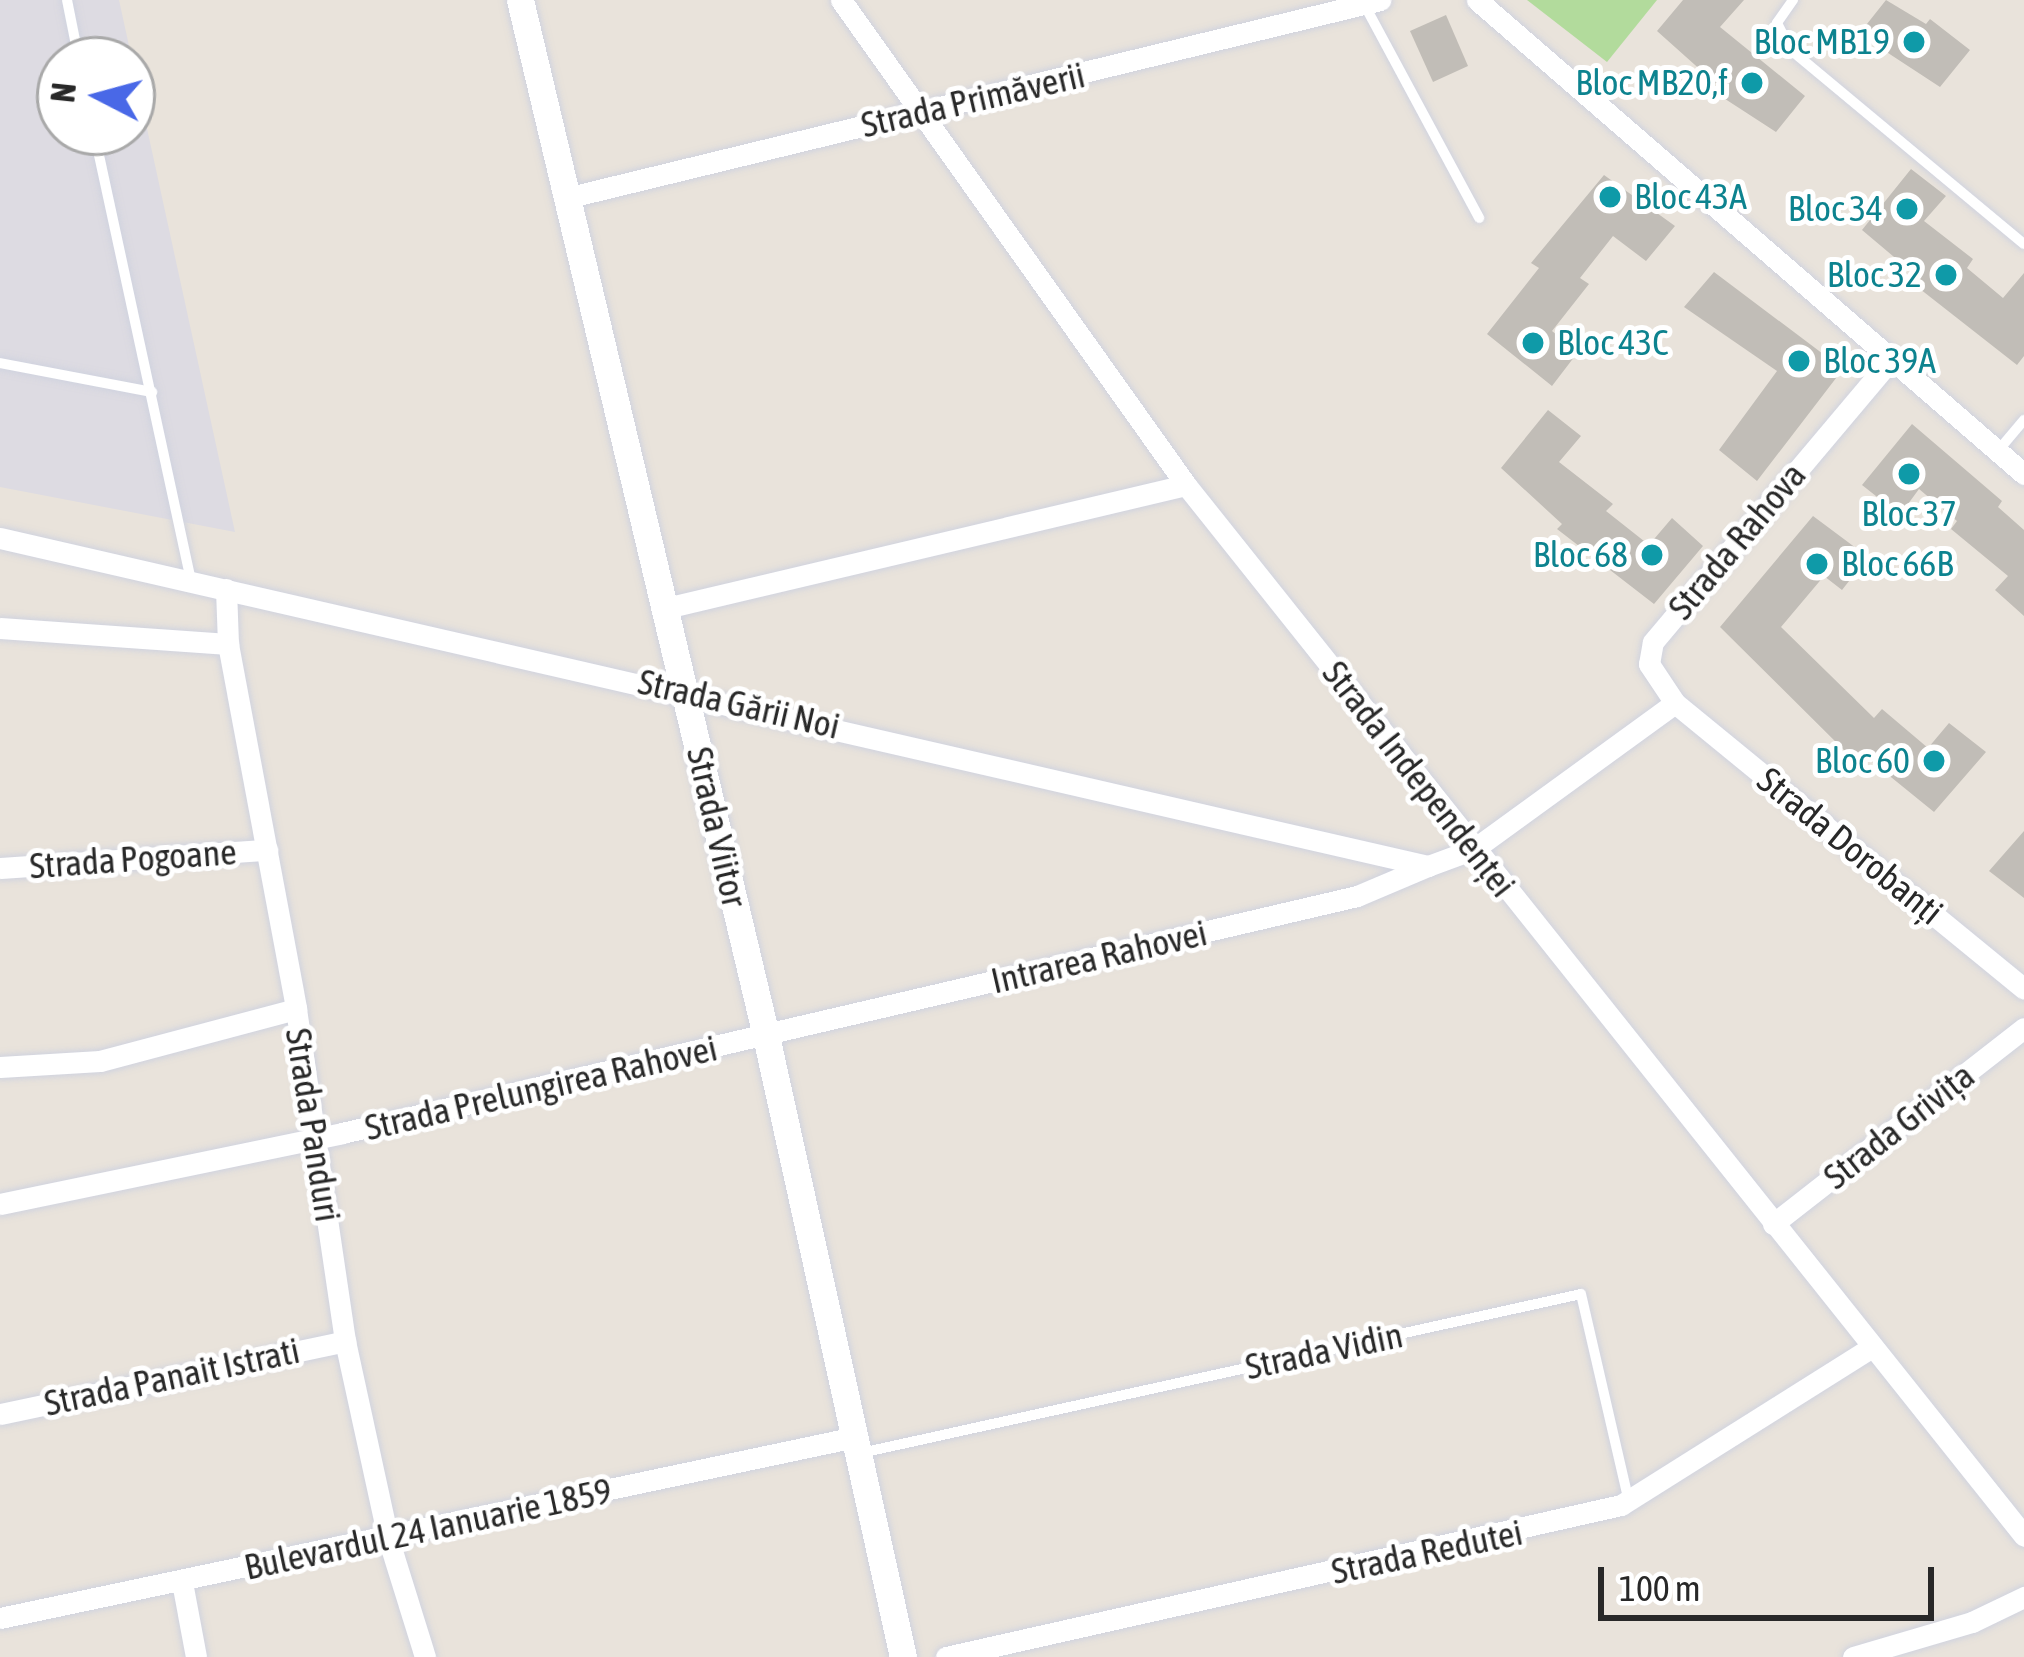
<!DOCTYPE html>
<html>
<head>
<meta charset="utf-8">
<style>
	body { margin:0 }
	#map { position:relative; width:2024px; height:1657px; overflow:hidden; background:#e9e3db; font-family:"Asap Condensed",sans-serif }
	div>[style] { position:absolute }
	.industrial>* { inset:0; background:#dddbe2 }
	.green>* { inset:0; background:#b2db9c }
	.building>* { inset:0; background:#c1bdb7 }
	.roads { filter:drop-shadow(0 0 3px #d0d3df) drop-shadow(0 0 3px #d0d3df) }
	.service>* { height:10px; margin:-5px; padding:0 5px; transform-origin:5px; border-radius:5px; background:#fff }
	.minor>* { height:21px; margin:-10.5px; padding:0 10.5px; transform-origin:10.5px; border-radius:10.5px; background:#fff }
	.tertiary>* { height:27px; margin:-13.5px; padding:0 13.5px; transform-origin:13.5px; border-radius:13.5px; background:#fff }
	.dots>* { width:33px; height:33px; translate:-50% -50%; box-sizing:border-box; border:6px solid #fff; border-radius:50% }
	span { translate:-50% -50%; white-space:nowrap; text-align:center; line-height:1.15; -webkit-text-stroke:10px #fff; paint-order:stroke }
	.culture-label { font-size:36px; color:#0d838f }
	.right { translate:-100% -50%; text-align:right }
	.left { translate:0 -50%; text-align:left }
	.street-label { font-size:36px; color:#282828 }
	.north { position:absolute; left:36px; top:36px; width:120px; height:120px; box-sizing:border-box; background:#fff; border:3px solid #a9a9a9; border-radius:50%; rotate:276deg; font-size:33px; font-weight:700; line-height:48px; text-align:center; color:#282828 }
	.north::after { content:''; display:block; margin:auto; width:42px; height:54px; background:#4968e7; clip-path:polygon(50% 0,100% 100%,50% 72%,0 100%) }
	.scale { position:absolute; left:1598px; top:1567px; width:336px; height:54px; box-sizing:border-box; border:6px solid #282828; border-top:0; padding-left:15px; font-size:36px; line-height:42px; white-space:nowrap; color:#282828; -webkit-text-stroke:9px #fff; paint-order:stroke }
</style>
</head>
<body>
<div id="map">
	<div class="industrial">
		<i style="clip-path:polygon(evenodd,0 0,119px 0,235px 532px,0 487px,0 0,60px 60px,132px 60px,132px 132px,60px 132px,60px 60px)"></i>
	</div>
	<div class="green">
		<i style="clip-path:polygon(1527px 0,1657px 0,1607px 62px)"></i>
	</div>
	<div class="building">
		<i style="clip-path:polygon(1683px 0,1744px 0,1720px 27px,1805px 96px,1776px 132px,1719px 95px,1723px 90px,1657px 31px)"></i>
		<i style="clip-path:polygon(1886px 0,1926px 24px,1930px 19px,1970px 50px,1940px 87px,1859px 34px)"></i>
		<i style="clip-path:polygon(1446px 15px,1468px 66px,1433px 82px,1410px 31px)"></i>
		<i style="clip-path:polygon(1911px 169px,1946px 196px,1924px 221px,1973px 259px,1967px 268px,2003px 298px,2024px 273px,2024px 356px,2017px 365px,1920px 289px,1925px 283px,1862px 230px)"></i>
		<i style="clip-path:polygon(1604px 175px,1675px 226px,1646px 261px,1613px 236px,1580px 278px,1589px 284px,1552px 331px,1578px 352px,1552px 386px,1487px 334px,1539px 268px,1531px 263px)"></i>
		<i style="clip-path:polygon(1714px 272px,1843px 369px,1757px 481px,1719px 450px,1777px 371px,1684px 307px)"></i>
		<i style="clip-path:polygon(1548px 410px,1581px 436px,1559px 462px,1613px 504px,1606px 511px,1649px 545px,1672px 518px,1703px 546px,1654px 604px,1557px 529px,1562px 524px,1501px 468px)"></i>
		<i style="clip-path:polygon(1912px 424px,2002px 501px,1998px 507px,2024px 530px,2024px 616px,1995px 590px,2008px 576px,1951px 529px,1957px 521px,1919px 489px,1900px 515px,1862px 485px)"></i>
		<i style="clip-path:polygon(1813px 516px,1868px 557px,1842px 590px,1824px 576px,1781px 627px,1874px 718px,1882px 709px,1928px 748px,1949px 723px,1986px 752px,1934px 812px,1865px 756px,1857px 763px,1720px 627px)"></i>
		<i style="clip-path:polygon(2024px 831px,2024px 898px,1989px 871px)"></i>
	</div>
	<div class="roads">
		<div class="service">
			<i style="left:67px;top:0;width:61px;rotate:78.7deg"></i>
			<i style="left:1793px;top:0;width:28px;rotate:125deg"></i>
			<i style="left:1777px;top:23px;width:30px;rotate:63deg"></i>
			<i style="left:1791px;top:50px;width:303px;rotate:39.8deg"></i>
			<i style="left:1364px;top:4px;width:243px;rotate:61.7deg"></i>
			<i style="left:94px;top:132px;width:458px;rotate:77.8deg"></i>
			<i style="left:0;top:363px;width:155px;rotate:10.8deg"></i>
			<i style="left:1997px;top:452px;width:42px;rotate:-49.8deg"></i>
			<i style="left:861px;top:1453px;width:737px;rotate:-12.45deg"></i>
			<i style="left:1581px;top:1294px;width:209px;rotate:77deg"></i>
		</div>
		<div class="minor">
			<i style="left:841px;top:0;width:595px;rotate:54.57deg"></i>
			<i style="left:1186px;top:485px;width:1344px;rotate:51.43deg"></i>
			<i style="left:1477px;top:0;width:724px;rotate:40.91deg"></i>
			<i style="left:566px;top:198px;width:838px;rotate:-13.67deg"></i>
			<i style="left:0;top:538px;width:1465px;rotate:12.94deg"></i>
			<i style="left:1428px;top:866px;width:49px;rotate:-20.3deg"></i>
			<i style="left:1474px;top:849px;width:248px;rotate:-36deg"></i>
			<i style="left:1675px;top:703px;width:47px;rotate:-123.7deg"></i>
			<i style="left:1649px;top:664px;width:22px;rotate:-80deg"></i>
			<i style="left:1653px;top:642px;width:365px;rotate:-49.9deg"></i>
			<i style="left:226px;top:589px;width:55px;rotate:87.9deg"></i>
			<i style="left:228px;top:644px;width:371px;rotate:79.4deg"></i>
			<i style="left:296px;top:1009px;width:336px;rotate:81.6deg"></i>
			<i style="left:345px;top:1341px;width:202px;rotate:77.7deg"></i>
			<i style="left:388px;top:1538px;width:125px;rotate:72.7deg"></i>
			<i style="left:666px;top:608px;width:534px;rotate:-13.31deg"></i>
			<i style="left:0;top:628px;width:229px;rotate:4deg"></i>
			<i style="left:1675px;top:703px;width:451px;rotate:39.3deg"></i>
			<i style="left:0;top:868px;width:268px;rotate:-3.9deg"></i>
			<i style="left:0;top:1067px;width:100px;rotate:-3.4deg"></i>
			<i style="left:100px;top:1061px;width:203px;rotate:-14.9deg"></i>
			<i style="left:0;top:1204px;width:349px;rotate:-11.7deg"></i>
			<i style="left:342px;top:1133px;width:1042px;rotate:-13.14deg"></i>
			<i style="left:1357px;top:896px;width:77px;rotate:-22.9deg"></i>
			<i style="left:1773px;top:1224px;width:318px;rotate:-38deg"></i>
			<i style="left:0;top:1414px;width:353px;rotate:-11.9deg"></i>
			<i style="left:182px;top:1582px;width:76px;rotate:79.4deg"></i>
			<i style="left:0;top:1618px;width:874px;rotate:-11.95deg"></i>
			<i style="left:946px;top:1657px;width:692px;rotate:-12.69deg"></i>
			<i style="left:1621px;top:1505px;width:293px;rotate:-32.2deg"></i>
			<i style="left:1853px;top:1657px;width:124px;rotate:-16.4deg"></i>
			<i style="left:1972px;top:1622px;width:58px;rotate:-25.7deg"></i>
		</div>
		<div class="tertiary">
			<i style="left:520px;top:0;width:1065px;rotate:76.64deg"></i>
			<i style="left:766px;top:1036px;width:636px;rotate:77.56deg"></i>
		</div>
	</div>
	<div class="dots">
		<i style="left:1914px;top:42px;background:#0f9aa8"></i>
		<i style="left:1752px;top:83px;background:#0f9aa8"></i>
		<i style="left:1610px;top:197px;background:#0f9aa8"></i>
		<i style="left:1907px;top:209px;background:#0f9aa8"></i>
		<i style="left:1946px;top:275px;background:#0f9aa8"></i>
		<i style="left:1533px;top:343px;background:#0f9aa8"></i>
		<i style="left:1799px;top:361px;background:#0f9aa8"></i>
		<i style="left:1909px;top:474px;background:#0f9aa8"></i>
		<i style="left:1652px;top:555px;background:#0f9aa8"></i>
		<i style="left:1817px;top:564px;background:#0f9aa8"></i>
		<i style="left:1934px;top:761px;background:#0f9aa8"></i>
	</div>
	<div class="culture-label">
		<span class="right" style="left:1890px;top:42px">Bloc MB19</span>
		<span class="right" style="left:1728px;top:83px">Bloc MB20,f</span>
		<span class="left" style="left:1634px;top:197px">Bloc 43A</span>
		<span class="right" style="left:1883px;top:209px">Bloc 34</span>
		<span class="right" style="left:1922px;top:275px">Bloc 32</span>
		<span class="left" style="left:1557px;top:343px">Bloc 43C</span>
		<span class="left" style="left:1823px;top:361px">Bloc 39A</span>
		<span style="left:1909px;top:514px">Bloc 37</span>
		<span class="right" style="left:1628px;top:555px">Bloc 68</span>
		<span class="left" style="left:1841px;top:564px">Bloc 66B</span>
		<span class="right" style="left:1910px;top:761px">Bloc 60</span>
	</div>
	<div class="street-label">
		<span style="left:973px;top:100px;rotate:-13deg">Strada Primăverii</span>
		<span style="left:1737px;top:541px;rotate:-50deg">Strada Rahova</span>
		<span style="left:739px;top:704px;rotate:13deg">Strada Gării Noi</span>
		<span style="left:1419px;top:779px;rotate:52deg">Strada Independenței</span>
		<span style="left:717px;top:827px;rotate:77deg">Strada Viitor</span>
		<span style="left:1850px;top:846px;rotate:39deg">Strada Dorobanți</span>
		<span style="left:133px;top:859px;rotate:-4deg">Strada Pogoane</span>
		<span style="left:1099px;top:957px;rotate:-13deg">Intrarea Rahovei</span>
		<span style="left:541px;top:1088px;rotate:-13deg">Strada Prelungirea Rahovei</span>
		<span style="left:313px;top:1125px;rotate:81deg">Strada Panduri</span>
		<span style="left:1899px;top:1126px;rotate:-38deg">Strada Grivița</span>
		<span style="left:1324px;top:1351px;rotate:-12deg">Strada Vidin</span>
		<span style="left:172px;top:1377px;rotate:-12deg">Strada Panait Istrati</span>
		<span style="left:428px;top:1529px;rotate:-12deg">Bulevardul 24 Ianuarie 1859</span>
		<span style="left:1427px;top:1552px;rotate:-12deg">Strada Redutei</span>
	</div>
	<div class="north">N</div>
	<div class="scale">100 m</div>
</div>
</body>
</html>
